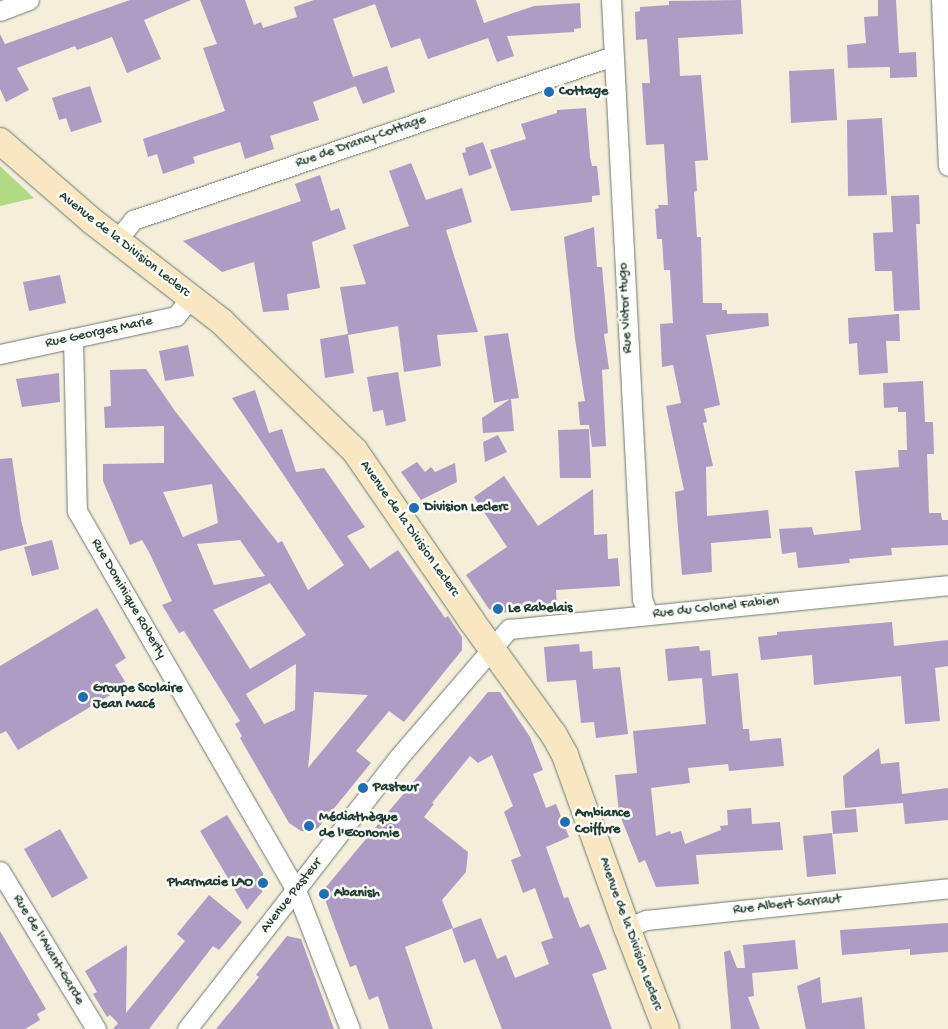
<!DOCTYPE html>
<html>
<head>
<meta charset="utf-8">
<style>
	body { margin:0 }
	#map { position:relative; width:948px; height:1029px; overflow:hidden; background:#f4eedb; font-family:"Gochi Hand",sans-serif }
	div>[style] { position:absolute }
	.green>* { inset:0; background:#b1da84 }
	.building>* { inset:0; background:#ae9cc4 }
	.roads { filter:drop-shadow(0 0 1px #6a7b6e) drop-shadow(0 0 1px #6a7b6e) }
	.street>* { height:19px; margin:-9.5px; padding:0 9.5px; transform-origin:9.5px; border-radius:9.5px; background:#fff }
	.secondary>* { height:26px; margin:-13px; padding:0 13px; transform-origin:13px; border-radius:13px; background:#f9e7c3 }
	.dots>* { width:14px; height:14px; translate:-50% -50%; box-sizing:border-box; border:2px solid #fdfcf7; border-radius:50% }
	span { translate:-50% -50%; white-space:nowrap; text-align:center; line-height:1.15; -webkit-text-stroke:5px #fdfcf7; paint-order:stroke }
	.poi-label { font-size:14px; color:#1f3d34; font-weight:700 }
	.left { translate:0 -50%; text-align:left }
	.right { translate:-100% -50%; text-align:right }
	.street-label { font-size:14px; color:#1f3d34 }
</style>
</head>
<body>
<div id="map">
	<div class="green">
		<i style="clip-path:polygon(0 166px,34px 198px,0 206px)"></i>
	</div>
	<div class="building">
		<i style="clip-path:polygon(130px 0,191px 0,144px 20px,161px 59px,127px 73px,112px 37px,77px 50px,75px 46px,17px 68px,29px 90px,6px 102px,0 89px,0 34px,5px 44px)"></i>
		<i style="clip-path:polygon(200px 0,245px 0,254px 25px,261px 22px,263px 28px,297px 17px,294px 7px,314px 0,476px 0,484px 23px,534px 6px,580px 3px,581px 28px,574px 29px,574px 32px,507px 36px,514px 56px,497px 62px,488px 38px,428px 59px,420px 38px,391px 48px,375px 4px,333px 19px,353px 77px,387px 66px,395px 92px,363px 104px,355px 84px,356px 86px,313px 102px,319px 120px,270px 136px,274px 149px,245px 159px,240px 142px,193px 157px,195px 163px,163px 174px,157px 154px,148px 157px,143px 139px,225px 111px,203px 48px,217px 44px)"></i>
		<i style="clip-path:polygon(741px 0,743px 34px,678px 38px,680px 76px,701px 75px,708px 160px,695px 161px,697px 191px,694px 192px,697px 237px,701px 237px,703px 303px,722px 303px,722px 310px,727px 310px,727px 314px,768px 313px,769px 326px,706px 335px,720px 405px,704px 409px,707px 422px,703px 423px,713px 466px,706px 467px,707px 516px,768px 510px,771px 538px,711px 543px,712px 572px,682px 575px,675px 492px,684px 490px,666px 406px,681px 403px,673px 365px,662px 367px,660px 324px,673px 323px,670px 270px,664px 270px,662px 239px,657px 239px,655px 209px,659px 208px,658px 205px,668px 205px,664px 144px,646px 145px,642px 83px,650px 83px,647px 39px,636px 40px,635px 12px,640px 11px,640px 7px,669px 5px,669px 1px)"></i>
		<i style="clip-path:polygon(878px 0,896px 0,899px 53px,916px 52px,917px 77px,890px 78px,890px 67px,848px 68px,847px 45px,866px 43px,864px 17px,878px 16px)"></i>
		<i style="clip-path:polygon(834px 69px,837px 120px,791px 123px,789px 71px)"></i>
		<i style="clip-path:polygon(90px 86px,102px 122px,71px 132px,66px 118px,59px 120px,52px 98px)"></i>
		<i style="clip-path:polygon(586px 108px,590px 157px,592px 166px,597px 166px,600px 195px,592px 196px,592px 202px,511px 211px,490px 150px,526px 139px,521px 124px,557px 113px,557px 110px)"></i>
		<i style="clip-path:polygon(882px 118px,887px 195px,848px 196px,847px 120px)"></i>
		<i style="clip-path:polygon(483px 142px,492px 168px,469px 176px,462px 153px,466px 152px,465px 148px)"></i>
		<i style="clip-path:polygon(411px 163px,426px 200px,462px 188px,472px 222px,446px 230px,478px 332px,437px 335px,441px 366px,404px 372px,398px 326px,348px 335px,354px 373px,325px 378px,320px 339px,348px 334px,340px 287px,366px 284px,353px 245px,409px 226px,389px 171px)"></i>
		<i style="clip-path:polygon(320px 175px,331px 211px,339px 208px,346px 229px,312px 242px,320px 288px,287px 294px,289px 310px,263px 312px,254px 262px,222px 272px,183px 241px,301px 201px,295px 184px)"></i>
		<i style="clip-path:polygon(919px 195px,920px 224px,916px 224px,920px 310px,894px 311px,892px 271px,875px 271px,873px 233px,893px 232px,891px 196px)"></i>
		<i style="clip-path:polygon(594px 227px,597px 267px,602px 267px,608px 333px,604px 334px,609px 369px,602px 370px,606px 446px,592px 447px,589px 425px,580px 425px,578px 402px,585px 401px,575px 339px,564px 237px)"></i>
		<i style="clip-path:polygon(60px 275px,66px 303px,29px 311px,23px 282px)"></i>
		<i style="clip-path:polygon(899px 314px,900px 341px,886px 341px,888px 373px,859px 375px,857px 343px,849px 344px,848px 318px)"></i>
		<i style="clip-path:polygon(508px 333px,519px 398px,511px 399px,514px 431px,483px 433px,482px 418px,510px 399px,494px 403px,484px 336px)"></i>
		<i style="clip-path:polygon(188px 345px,194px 376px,165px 381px,159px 351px)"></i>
		<i style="clip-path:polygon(evenodd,146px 369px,175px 411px,278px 543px,282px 541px,308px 590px,344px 565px,232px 398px,255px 390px,269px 433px,282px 429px,296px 472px,324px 468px,365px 527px,347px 536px,370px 569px,398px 550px,445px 618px,448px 616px,462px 637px,462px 650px,404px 722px,389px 711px,356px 751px,371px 763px,318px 828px,313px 831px,301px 831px,289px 823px,240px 738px,242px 736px,235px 724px,240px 721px,184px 631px,179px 633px,162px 605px,172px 601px,149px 552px,142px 540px,130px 545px,103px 481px,103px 464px,164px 463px,164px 426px,105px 428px,104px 407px,111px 406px,110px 370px,146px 369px,212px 484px,218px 523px,183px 537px,163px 492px,212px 484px,146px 369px,240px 540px,265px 576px,214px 585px,197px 544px,240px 540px,146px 369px,270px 583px,306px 635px,250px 669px,213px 610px,270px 583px,146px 369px,296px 664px,295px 710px,264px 724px,246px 694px,296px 664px,146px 369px,314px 692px,368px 695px,308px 768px,310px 749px,314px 692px)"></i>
		<i style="clip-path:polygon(398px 372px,406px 421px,386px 426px,383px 410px,373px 412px,367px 377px)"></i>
		<i style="clip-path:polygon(59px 373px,60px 402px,22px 407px,16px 379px)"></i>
		<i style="clip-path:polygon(923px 381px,925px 422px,933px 422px,934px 454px,927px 454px,929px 513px,941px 513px,942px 520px,948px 520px,948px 545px,891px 548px,892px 555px,849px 559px,850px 563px,798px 568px,796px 552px,782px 554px,779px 529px,812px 527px,814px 535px,861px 530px,855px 471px,899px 467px,898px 450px,907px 450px,906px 412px,898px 412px,898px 407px,884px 408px,883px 383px)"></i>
		<i style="clip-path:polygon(589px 429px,591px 478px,560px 478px,558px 430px)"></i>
		<i style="clip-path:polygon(498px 435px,507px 452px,485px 462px,483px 442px)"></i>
		<i style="clip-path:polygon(12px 458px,21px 520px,27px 544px,0 551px,0 459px)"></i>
		<i style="clip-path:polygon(417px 462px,425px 472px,431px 467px,435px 472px,455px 463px,457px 482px,421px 500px,401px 472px)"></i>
		<i style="clip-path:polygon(504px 476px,538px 526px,593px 489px,594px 535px,607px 534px,608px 559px,618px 558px,620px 586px,556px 590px,557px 608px,499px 613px,489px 609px,466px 575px,507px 547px,474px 497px)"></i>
		<i style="clip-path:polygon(52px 540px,59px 569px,32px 576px,24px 547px)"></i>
		<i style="clip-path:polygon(97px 608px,126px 658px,115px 665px,127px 685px,18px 750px,6px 731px,0 734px,0 666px)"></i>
		<i style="clip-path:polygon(892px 622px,894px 646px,948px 640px,948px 666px,935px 668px,940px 721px,905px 724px,901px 676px,814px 685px,812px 655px,761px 660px,758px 637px,777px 635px,777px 632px)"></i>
		<i style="clip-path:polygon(579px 644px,580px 652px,592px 651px,593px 669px,620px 667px,628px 734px,596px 738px,594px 722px,581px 723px,576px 680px,547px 682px,544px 647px)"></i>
		<i style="clip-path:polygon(699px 646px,700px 651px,710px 650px,712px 676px,738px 673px,743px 729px,749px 729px,750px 741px,781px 738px,784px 766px,729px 771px,728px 764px,688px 768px,690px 783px,651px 788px,656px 836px,670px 831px,671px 834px,681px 831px,685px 844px,721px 830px,720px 826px,728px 825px,727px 810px,751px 808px,752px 824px,780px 822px,783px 850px,696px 855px,699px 884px,656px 887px,645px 860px,639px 863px,619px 813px,615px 775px,637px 773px,633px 731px,706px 724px,702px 678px,668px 681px,665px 649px)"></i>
		<i style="clip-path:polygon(488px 692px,500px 692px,530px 737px,543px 770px,533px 774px,546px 808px,556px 804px,569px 837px,546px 847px,564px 898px,568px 897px,580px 928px,589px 924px,607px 969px,592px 974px,612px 1029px,502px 1029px,475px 959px,464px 963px,452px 929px,481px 918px,497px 959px,506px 955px,515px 978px,549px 964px,541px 942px,553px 938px,535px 888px,523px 893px,511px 860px,521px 856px,504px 812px,513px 806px,492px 755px,478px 763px,470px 756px,432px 803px,434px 804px,424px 817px,468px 852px,466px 872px,442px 900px,453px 928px,405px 947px,433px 1029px,389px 1029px,378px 996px,369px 1000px,356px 965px,350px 967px,332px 919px,325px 899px,326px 887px)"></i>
		<i style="clip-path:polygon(879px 748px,881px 764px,899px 762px,902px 794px,948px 788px,948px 820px,905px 824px,903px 803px,845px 808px,843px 776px)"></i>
		<i style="clip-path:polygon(856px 809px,858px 832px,833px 834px,831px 811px)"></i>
		<i style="clip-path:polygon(227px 815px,263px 873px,262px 892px,247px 910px,200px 831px)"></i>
		<i style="clip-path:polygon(60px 829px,88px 878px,52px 898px,24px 849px)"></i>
		<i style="clip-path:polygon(832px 833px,836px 874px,807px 877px,803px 836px)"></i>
		<i style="clip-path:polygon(209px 895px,242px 922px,219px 950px,213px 946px,149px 1029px,113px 1029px,118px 1023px,110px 1015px,107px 1017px,93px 994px,97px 992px,85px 971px,127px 945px,126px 1013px,185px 941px,177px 934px)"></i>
		<i style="clip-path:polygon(948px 923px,948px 952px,910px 955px,910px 949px,842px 955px,840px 930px)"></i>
		<i style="clip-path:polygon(0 931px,46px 1009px,37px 1014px,40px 1020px,25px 1029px,0 1029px)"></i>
		<i style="clip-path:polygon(287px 936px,301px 939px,334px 1029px,216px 1029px,259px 977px,256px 975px)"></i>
		<i style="clip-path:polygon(795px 940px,798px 969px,752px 973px,754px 996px,748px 997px,760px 1029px,731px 1029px,724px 952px,730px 950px,737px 968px,745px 968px,743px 945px)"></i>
		<i style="clip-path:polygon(820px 977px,822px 1003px,862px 997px,865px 1029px,806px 1029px,797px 986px)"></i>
	</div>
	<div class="roads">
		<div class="street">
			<i style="left:611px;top:0;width:600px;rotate:87.04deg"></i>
			<i style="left:642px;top:599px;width:16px;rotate:68deg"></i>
			<i style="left:941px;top:0;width:166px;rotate:87.6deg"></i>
			<i style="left:0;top:11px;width:31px;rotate:-21deg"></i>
			<i style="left:117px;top:240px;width:26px;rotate:-51deg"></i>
			<i style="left:133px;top:220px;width:507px;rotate:-18.86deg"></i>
			<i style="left:73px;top:338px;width:173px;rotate:88.7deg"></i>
			<i style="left:77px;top:511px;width:438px;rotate:60deg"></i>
			<i style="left:296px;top:890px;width:149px;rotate:68.8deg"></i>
			<i style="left:0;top:354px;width:180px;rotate:-12.2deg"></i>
			<i style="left:176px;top:316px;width:23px;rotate:-52deg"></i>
			<i style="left:0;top:871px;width:185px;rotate:58.7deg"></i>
			<i style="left:627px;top:928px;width:21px;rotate:-23deg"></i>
			<i style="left:646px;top:920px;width:304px;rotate:-6deg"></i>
			<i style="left:187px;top:1029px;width:342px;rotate:-52.1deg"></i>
			<i style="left:397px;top:759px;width:172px;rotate:-49.3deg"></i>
			<i style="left:509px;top:629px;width:441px;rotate:-5.7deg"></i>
		</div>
		<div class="secondary">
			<i style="left:0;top:141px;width:122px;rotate:41deg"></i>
			<i style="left:92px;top:221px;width:165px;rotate:37.8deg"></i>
			<i style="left:222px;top:322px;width:185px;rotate:44.1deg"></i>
			<i style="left:355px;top:451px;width:205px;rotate:55.5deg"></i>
			<i style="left:471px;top:620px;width:142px;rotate:54.2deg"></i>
			<i style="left:554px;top:735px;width:23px;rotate:61deg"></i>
			<i style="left:565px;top:755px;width:184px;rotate:70.3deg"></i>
			<i style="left:627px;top:928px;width:108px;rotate:68.9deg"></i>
		</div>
	</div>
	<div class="dots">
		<i style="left:549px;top:92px;background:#1f6fb2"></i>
		<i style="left:414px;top:508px;background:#1f6fb2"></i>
		<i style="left:498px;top:609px;background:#1f6fb2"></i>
		<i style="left:83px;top:697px;background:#1f6fb2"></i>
		<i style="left:363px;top:788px;background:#1f6fb2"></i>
		<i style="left:565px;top:822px;background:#1f6fb2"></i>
		<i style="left:309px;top:826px;background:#1f6fb2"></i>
		<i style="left:263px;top:883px;background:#1f6fb2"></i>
		<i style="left:324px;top:894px;background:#1f6fb2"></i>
	</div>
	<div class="poi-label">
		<span class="left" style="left:559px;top:92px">Cottage</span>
		<span class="left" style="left:424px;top:508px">Division Leclerc</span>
		<span class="left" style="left:508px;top:609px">Le Rabelais</span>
		<span class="left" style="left:93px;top:697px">Groupe Scolaire<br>Jean Macé</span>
		<span class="left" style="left:373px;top:788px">Pasteur</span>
		<span class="left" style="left:575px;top:822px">Ambiance<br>Coiffure</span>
		<span class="left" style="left:319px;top:826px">Médiathèque<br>de l'Economie</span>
		<span class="right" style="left:253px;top:883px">Pharmacie LAO</span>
		<span class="left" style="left:334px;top:894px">Abanish</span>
	</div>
	<div class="street-label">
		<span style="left:361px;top:142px;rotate:-19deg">Rue de Drancy-Cottage</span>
		<span style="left:124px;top:245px;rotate:38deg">Avenue de la Division Leclerc</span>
		<span style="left:626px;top:308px;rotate:-93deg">Rue Victor Hugo</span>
		<span style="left:99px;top:333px;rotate:-12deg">Rue Georges Marie</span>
		<span style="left:409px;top:529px;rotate:55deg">Avenue de la Division Leclerc</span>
		<span style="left:128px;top:599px;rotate:60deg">Rue Dominique Roberty</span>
		<span style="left:716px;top:608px;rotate:-6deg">Rue du Colonel Fabien</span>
		<span style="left:292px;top:896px;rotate:-52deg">Avenue Pasteur</span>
		<span style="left:787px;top:905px;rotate:-6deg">Rue Albert Sarraut</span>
		<span style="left:630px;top:934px;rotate:70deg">Avenue de la Division Leclerc</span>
		<span style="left:48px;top:950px;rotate:59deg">Rue de l'Avant-Garde</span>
	</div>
</div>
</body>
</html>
